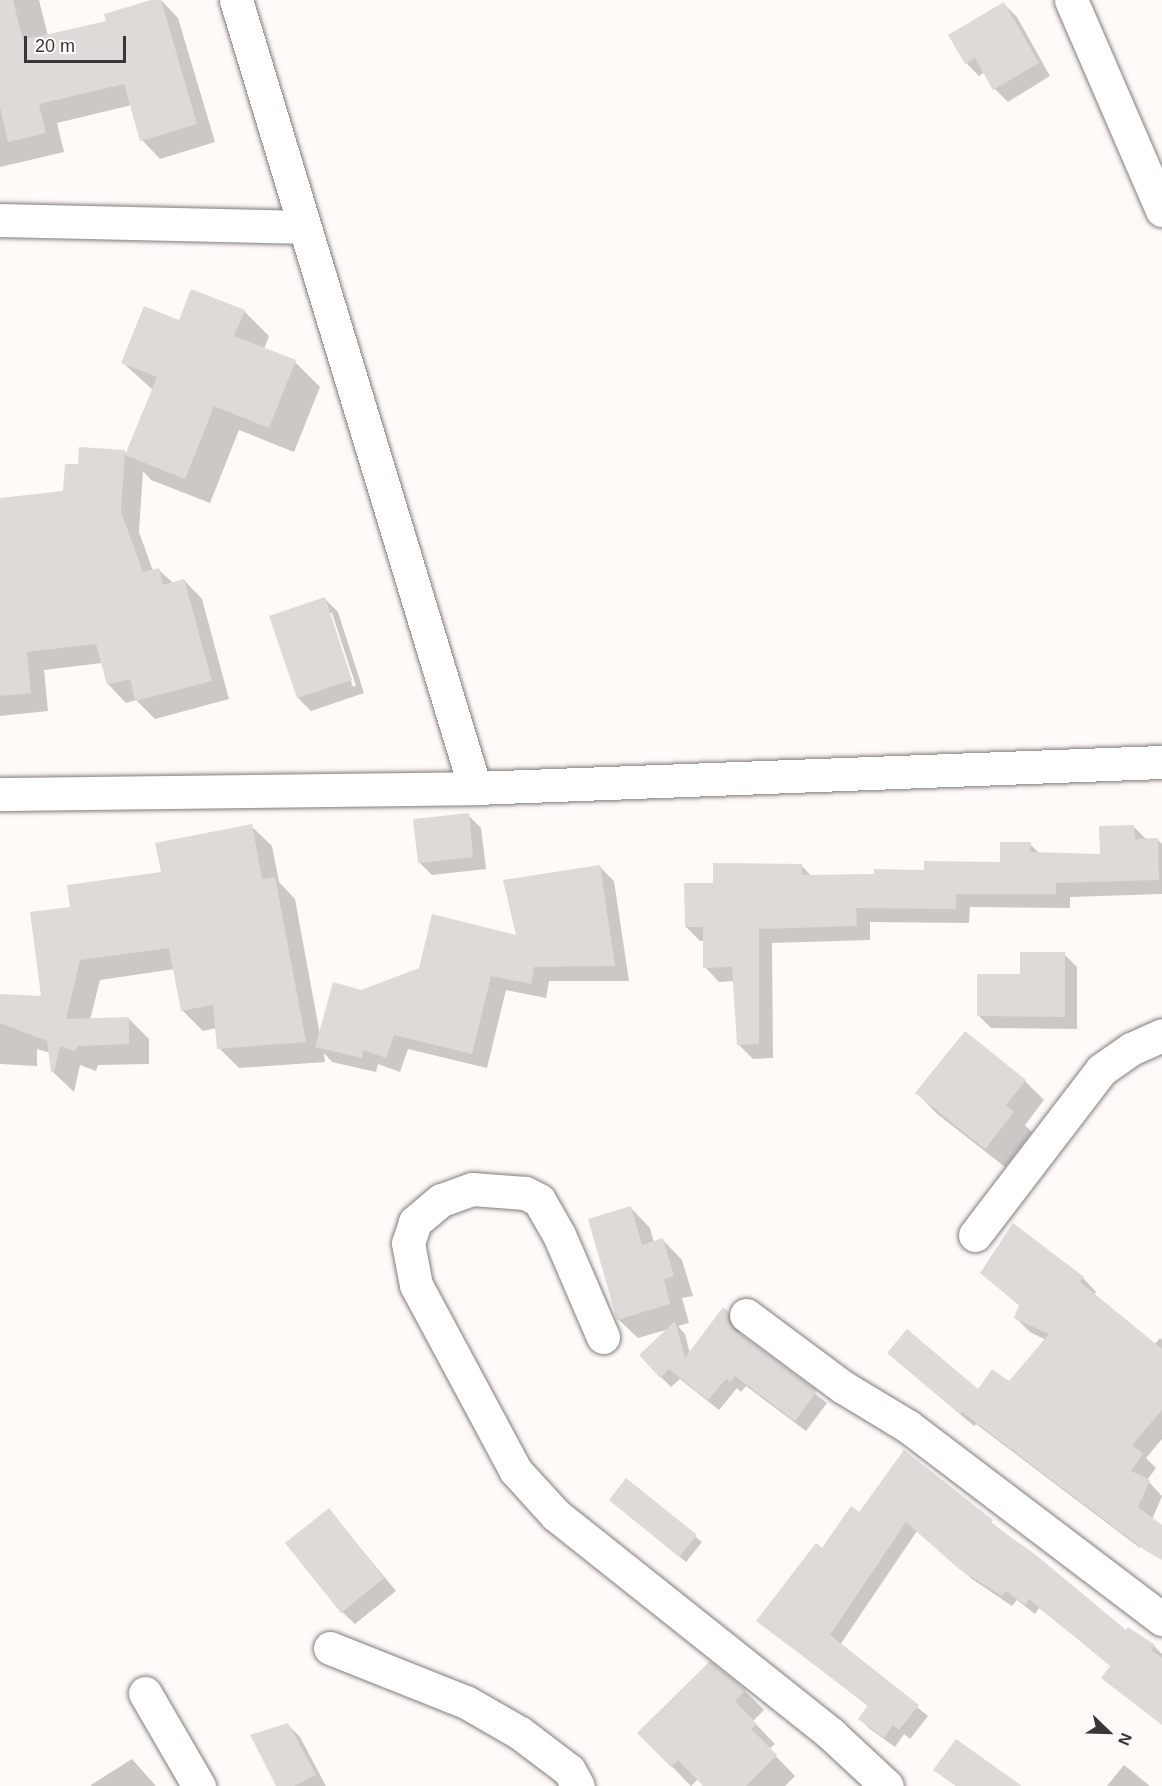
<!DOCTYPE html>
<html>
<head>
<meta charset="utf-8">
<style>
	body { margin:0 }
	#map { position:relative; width:1162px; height:1786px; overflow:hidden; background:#fefaf8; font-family:Helvetica,sans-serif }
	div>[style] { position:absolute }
	.shadow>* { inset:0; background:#0003 }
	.building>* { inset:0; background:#dfdad8 }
	.roads { filter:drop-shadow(0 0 2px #827d7b) drop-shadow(0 0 2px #827d7b) }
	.minor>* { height:33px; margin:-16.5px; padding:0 16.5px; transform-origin:16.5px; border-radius:16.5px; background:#fff }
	span { translate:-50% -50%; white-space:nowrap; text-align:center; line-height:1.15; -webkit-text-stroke:4.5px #fefaf8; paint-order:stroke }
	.north { position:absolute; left:1078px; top:1702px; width:60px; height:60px; -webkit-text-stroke:4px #fefaf8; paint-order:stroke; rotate:113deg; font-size:16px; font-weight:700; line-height:24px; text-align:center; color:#393736 }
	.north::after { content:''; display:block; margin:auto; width:21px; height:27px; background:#393736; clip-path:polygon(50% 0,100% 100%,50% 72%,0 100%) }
	.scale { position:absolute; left:24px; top:36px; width:102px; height:27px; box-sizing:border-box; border:3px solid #393736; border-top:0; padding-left:8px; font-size:18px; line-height:21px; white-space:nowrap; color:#393736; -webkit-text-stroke:4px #fefaf8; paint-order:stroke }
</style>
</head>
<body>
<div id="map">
	<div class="shadow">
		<i style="clip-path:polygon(0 0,39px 0,48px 36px,107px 22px,161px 0,178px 18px,215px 142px,160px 159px,142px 140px,132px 105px,57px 123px,64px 152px,0 167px)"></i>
		<i style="clip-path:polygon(1004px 4px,1017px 17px,1050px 76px,1008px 102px,995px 89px,985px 72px,979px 76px,966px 63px)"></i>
		<i style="clip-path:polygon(244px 311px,269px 336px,264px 349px,295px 362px,320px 387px,294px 452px,239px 430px,210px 503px,151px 480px,143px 471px,139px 532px,153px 571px,159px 570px,173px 583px,184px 580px,202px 599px,229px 699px,155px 719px,136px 700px,126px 703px,108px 684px,102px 663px,44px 670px,48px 711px,0 716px,0 500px,64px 492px,80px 465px,124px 451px,127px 454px,153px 390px,123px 363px,179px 322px)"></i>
		<i style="clip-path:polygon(evenodd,325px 599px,338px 612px,364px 693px,311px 711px,298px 698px,271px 617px,325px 599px,329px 613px,332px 613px,356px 686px,353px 687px,329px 613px)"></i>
		<i style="clip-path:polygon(468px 815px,481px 828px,486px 869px,432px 875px,419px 862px)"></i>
		<i style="clip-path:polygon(251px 826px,272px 846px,279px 882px,295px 899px,320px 1035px,361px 991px,518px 937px,599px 866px,614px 881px,629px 981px,549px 981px,546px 998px,506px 990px,487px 1068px,408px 1049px,400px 1072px,378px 1064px,376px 1072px,332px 1062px,324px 1053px,325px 1062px,239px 1068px,219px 1048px,217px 1028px,203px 1031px,182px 1010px,175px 969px,100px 980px,90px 1020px,128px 1018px,149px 1039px,149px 1064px,98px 1065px,96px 1071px,80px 1065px,74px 1092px,52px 1071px,50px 1053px,37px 1049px,37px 1066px,0 1064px,0 995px,43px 997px,71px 908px,162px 873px)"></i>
		<i style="clip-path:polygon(1134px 827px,1147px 840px,1158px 840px,1162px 844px,1162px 894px,1070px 897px,1070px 908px,970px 907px,969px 923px,870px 922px,870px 940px,772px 943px,773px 1058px,753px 1059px,739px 1045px,735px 981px,719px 982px,705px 967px,705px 941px,700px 941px,686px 927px,714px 885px,801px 865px,812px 877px,875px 875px,1002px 864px,1030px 844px,1040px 854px,1101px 855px)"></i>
		<i style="clip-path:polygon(1064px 954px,1077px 967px,1077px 1029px,991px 1028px,978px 1015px,1022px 976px)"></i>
		<i style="clip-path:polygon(1025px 1081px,1044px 1100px,1025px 1125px,1032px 1132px,1005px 1167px,936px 1113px,917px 1093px)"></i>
		<i style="clip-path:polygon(631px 1208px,650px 1228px,654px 1243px,663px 1240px,682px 1260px,693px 1296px,682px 1298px,689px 1323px,678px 1326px,685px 1334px,690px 1354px,727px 1312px,738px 1323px,740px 1336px,827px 1403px,806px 1431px,746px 1386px,741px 1392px,737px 1388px,719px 1410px,680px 1379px,671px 1387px,661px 1377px,669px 1329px,638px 1338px,618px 1319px)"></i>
		<i style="clip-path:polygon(981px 1273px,1083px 1278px,1096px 1292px,1094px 1295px,1154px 1345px,1160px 1338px,1162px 1340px,1162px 1439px,1146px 1458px,1156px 1468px,1147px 1480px,1162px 1496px,1140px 1548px,976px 1424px,974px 1426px,903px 1366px,979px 1391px,1009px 1383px,1046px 1340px,1030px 1332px,1016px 1318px,1020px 1306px)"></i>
		<i style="clip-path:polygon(905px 1452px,1126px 1632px,1154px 1646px,1162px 1654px,1162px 1724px,1112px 1686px,1103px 1678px,1112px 1666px,1039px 1608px,1035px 1614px,1017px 1600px,1012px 1606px,972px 1579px,917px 1531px,840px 1645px,928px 1716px,910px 1739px,904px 1734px,895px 1747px,870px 1729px,860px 1719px,868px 1706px,758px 1621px,859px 1514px)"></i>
		<i style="clip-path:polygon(626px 1480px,702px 1542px,686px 1562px,618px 1506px)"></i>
		<i style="clip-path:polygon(329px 1510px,396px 1591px,355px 1624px,342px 1612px)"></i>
		<i style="clip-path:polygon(745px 1691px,764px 1710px,753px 1721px,775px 1744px,769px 1749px,795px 1776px,785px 1786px,705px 1786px,698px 1779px,691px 1786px,639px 1733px)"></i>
		<i style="clip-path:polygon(288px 1725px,300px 1737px,326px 1786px,279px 1786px)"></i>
		<i style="clip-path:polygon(132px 1759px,156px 1786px,91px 1786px,91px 1785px)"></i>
		<i style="clip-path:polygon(1124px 1765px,1150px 1786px,1107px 1786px)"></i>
	</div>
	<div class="building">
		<i style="clip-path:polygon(0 0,13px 0,23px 40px,106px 21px,104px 14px,151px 0,161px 0,197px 124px,140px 141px,124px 84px,39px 104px,46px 133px,8px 142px,0 107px)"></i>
		<i style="clip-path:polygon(1004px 2px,1039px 63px,993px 90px,975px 58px,965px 64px,948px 35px)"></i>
		<i style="clip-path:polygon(191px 289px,245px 310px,234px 336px,296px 360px,269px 428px,214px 406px,185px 479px,125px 455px,157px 377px,121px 363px,144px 306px,179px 320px)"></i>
		<i style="clip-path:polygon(79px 447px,125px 450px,121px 512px,143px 572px,159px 568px,163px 585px,184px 579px,212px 681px,135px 701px,130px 679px,107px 685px,96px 644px,27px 652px,31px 693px,0 696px,0 498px,63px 491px,65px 464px,78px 464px)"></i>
		<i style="clip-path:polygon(325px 597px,352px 680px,297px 698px,269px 616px)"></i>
		<i style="clip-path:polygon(469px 813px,473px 857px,418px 863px,413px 819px)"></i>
		<i style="clip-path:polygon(252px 824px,262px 879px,275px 877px,306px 1042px,217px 1049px,213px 1005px,181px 1011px,169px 948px,80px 960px,66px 1019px,129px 1017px,129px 1044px,78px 1046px,75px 1051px,60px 1046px,54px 1072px,51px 1072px,47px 1041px,0 1023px,0 994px,41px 996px,30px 912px,70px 907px,67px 885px,161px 872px,155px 843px)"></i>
		<i style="clip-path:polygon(1134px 825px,1135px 839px,1158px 838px,1159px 880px,1056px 883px,1056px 894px,956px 894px,956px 909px,856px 908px,857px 926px,759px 929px,759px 1044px,737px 1045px,732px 967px,703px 968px,703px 927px,685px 927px,684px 883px,713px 883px,713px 863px,802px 864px,802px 875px,874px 874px,874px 869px,924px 870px,924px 861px,1000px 862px,1000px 842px,1031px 842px,1030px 852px,1100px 854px,1099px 826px)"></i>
		<i style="clip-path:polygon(600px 865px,615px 966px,534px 967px,531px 984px,491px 976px,472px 1054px,394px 1035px,386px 1058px,363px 1050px,362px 1058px,315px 1047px,333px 982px,361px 990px,419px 968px,432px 914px,516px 935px,503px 880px)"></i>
		<i style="clip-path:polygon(1020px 952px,1065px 952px,1065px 1017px,977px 1016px,977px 974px,1020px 974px)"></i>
		<i style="clip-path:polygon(965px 1031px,1026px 1080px,1006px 1105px,1014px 1112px,985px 1149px,915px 1093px)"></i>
		<i style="clip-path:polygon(631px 1206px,642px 1245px,663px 1238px,674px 1276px,664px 1279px,670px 1304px,617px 1320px,588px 1219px)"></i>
		<i style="clip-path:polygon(1013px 1223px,1084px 1277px,1080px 1282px,1162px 1349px,1162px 1410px,1132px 1445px,1143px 1454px,1131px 1471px,1150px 1480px,1138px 1507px,1162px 1525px,1162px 1560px,1146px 1551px,962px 1412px,960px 1414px,887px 1353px,907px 1329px,978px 1389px,992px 1369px,1009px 1381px,1049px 1334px,1014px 1318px,1019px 1305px,980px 1273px)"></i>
		<i style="clip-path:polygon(723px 1307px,728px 1311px,729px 1322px,735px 1330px,817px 1391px,795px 1421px,735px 1376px,730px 1382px,726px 1379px,708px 1400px,669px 1369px,660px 1378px,639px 1355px,675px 1321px,685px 1358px)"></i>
		<i style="clip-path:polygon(904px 1450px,993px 1520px,991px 1523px,1036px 1555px,1126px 1630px,1128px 1627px,1155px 1645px,1151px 1650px,1162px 1658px,1162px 1725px,1101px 1678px,1110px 1666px,1029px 1599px,1025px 1605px,1006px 1591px,1002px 1596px,959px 1569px,906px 1522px,830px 1635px,919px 1705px,899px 1730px,893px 1725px,884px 1738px,858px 1719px,868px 1705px,756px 1621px,816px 1543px,822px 1548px,851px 1506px,859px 1512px)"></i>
		<i style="clip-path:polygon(626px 1478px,697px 1535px,679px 1557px,609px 1500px)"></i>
		<i style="clip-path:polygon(329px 1508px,384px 1578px,341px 1613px,285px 1543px)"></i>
		<i style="clip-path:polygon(710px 1661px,746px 1690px,735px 1701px,757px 1724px,751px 1729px,777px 1755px,746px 1786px,703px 1786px,678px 1760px,671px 1767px,637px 1733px)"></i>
		<i style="clip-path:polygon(288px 1723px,316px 1775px,294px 1786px,276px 1786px,250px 1735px)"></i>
		<i style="clip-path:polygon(956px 1739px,1022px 1786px,956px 1786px,933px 1770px)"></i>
	</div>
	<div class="roads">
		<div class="minor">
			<i style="left:236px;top:0;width:823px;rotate:73.13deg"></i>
			<i style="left:1071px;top:0;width:229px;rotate:66.6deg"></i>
			<i style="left:0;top:220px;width:303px;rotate:1.3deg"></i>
			<i style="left:0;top:794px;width:475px;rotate:-0.7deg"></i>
			<i style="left:475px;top:788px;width:687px;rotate:-2.17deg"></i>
			<i style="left:975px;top:1235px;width:208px;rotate:-52.6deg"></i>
			<i style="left:1101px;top:1070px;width:37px;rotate:-35deg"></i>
			<i style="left:1131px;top:1049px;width:34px;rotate:-24deg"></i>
			<i style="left:746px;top:1315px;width:121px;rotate:36.6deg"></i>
			<i style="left:843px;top:1387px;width:77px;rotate:31.2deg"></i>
			<i style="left:909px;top:1427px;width:318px;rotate:37.2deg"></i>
			<i style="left:603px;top:1337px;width:111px;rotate:-113.3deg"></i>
			<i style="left:559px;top:1235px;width:40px;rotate:-119.7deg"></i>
			<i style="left:539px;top:1200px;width:16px;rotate:-153deg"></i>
			<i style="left:525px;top:1193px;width:53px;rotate:-175.7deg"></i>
			<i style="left:472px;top:1189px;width:33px;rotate:160deg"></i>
			<i style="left:441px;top:1200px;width:34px;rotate:140deg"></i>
			<i style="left:415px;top:1222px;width:22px;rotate:108deg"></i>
			<i style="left:408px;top:1243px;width:43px;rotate:79.2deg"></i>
			<i style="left:416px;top:1285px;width:210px;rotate:61.8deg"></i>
			<i style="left:515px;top:1470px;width:61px;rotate:47.7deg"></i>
			<i style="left:556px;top:1515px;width:352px;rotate:38.5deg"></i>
			<i style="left:831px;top:1734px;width:76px;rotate:42.9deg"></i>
			<i style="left:330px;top:1648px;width:146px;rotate:21.7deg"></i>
			<i style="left:466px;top:1702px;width:62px;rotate:29.9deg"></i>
			<i style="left:520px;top:1733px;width:61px;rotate:37.1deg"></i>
			<i style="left:569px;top:1770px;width:18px;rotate:61deg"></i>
			<i style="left:145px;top:1693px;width:108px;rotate:59.9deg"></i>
		</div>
	</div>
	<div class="north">N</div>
	<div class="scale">20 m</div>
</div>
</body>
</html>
